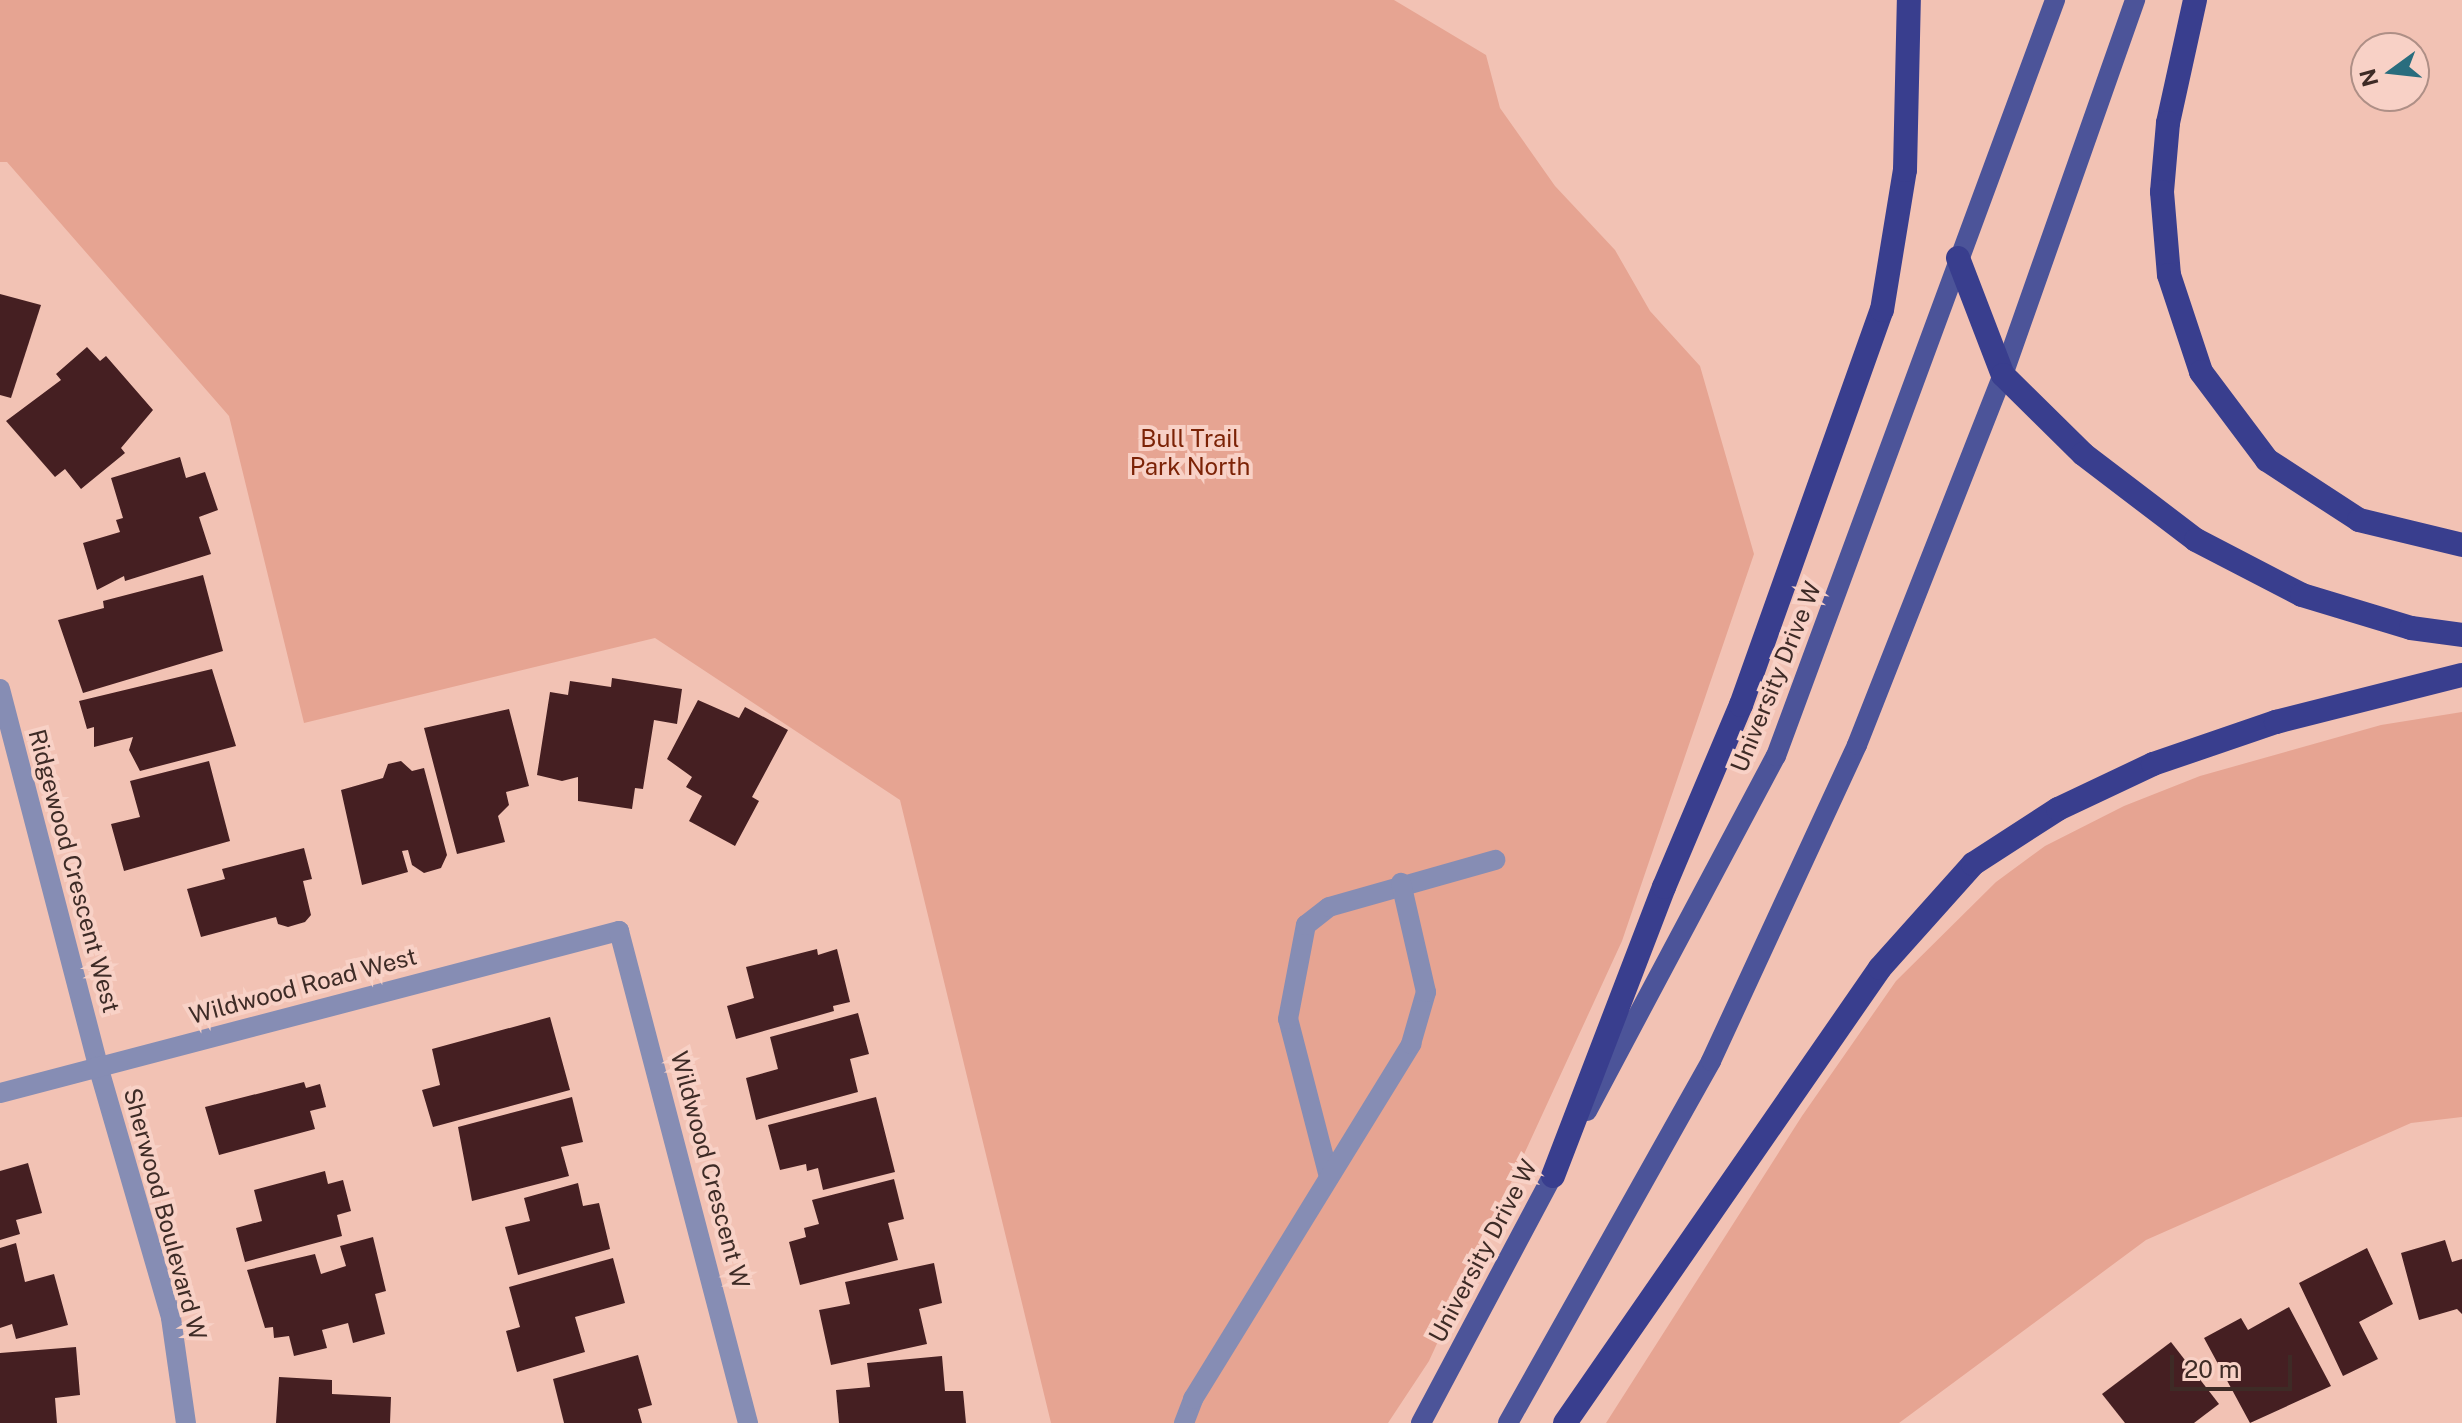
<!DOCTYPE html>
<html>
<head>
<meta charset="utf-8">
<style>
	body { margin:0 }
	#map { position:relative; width:2462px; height:1423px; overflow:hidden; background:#f2c2b4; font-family:"Public Sans",sans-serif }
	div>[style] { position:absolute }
	.green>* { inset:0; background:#e6a492 }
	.building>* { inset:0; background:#451f22 }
	.minor>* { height:20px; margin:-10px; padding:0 10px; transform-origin:10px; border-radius:10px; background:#868db4 }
	.major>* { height:20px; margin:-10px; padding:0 10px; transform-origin:10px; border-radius:10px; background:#4c5499 }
	.highway>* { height:24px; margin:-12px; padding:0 12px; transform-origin:12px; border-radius:12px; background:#393e8e }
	span { translate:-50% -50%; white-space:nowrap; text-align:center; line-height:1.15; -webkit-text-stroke:8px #f8d1c6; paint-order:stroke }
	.park-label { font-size:24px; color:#7c2306 }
	.street-label { font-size:24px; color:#3e2b26 }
	.north { position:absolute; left:2350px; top:32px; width:80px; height:80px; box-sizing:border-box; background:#f8d1c6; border:2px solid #ae8f86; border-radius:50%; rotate:255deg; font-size:22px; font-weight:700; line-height:32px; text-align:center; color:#3e2b26 }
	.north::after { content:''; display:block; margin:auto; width:28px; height:36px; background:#296d7e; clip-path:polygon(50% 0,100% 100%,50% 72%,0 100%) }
	.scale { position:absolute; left:2170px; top:1355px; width:122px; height:36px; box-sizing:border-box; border:4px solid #3e2b26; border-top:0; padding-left:10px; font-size:24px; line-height:28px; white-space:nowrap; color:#3e2b26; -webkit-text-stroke:6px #f8d1c6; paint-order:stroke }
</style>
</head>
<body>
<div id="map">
	<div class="green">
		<i style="clip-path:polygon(0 0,1394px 0,1486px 55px,1500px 108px,1555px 186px,1615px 250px,1650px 311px,1700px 366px,1754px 554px,1622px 941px,1429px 1361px,1388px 1423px,1051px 1423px,900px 800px,655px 638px,304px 723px,229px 416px,7px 162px,0 162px)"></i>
		<i style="clip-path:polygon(2462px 712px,2462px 1117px,2411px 1123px,2146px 1240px,1899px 1423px,1606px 1423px,1802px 1116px,1896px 981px,1996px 882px,2045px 846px,2124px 806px,2200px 776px,2381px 725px)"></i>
	</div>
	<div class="building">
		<i style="clip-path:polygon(0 294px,41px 305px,11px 398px,0 395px)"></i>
		<i style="clip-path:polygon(87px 347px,100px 361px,106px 356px,153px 410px,121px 448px,125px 453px,81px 489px,65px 469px,55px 477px,6px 421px,61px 380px,56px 374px)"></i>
		<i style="clip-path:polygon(180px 457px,186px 478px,205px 472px,218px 510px,199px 517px,211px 554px,125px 581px,124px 576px,97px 590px,83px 543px,120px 532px,116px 520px,123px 518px,111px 478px)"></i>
		<i style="clip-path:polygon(203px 575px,223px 651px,83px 693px,58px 620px,104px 608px,103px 601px)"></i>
		<i style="clip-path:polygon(212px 669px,236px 746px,140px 771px,129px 750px,133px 737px,94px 747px,94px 727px,87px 729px,79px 701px)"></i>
		<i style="clip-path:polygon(612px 678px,682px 689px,677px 724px,654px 720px,643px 789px,635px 788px,632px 809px,578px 801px,578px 777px,562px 781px,537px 775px,550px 692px,568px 695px,570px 681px,611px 687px)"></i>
		<i style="clip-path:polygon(698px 700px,739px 718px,745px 707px,788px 730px,752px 797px,759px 801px,735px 846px,689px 821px,702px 796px,686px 787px,692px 777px,667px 759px)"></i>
		<i style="clip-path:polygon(509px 709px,529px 786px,506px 792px,509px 805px,498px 816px,505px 842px,457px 854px,424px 728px)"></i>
		<i style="clip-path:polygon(209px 761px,230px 841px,124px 871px,111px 824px,140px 817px,130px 781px)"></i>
		<i style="clip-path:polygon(401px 761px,412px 771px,424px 768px,447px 855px,441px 868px,424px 873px,412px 865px,408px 850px,402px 851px,408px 872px,362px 885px,341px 790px,383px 778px,388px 764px)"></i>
		<i style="clip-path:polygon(304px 848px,312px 879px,303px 881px,311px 915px,305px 922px,288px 927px,278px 924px,276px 917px,201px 937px,187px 889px,225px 879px,222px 869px)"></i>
		<i style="clip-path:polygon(817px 949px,818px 955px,837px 949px,850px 1002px,833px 1006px,834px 1011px,736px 1039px,727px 1006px,754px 998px,746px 967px)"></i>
		<i style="clip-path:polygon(858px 1013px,869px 1054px,850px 1059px,858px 1092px,756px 1120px,746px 1078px,778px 1069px,770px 1037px)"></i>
		<i style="clip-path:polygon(550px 1017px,570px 1090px,433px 1127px,422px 1090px,440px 1085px,432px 1049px)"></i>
		<i style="clip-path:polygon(304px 1082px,306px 1088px,320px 1084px,326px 1107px,310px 1111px,315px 1129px,219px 1155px,205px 1107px)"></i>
		<i style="clip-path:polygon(572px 1097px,583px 1142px,561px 1147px,569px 1176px,472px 1201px,458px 1127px)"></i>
		<i style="clip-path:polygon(876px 1097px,895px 1172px,823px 1190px,818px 1168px,807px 1171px,806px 1164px,780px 1170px,768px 1125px)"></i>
		<i style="clip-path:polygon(28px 1163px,42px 1213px,16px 1220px,20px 1234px,0 1240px,0 1171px)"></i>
		<i style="clip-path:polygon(325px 1171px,328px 1184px,343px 1180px,351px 1211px,337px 1215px,342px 1236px,245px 1262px,236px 1228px,262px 1221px,254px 1190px)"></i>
		<i style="clip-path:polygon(894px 1179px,904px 1219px,888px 1223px,898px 1260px,800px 1285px,789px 1242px,806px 1237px,804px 1228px,819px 1224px,812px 1200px)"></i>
		<i style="clip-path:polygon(578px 1183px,583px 1206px,599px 1203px,610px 1249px,518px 1275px,505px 1227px,530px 1221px,524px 1198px)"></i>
		<i style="clip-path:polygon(373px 1237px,386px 1291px,375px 1294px,385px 1334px,353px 1343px,348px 1323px,322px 1330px,327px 1348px,294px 1356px,289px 1336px,274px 1338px,273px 1327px,265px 1328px,247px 1270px,315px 1254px,321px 1274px,346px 1266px,340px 1246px)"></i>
		<i style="clip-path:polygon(2445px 1240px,2452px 1262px,2462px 1259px,2462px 1314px,2457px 1309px,2419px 1320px,2401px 1253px)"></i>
		<i style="clip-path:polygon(16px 1243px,25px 1282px,54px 1274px,68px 1325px,16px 1339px,12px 1324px,0 1328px,0 1248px)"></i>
		<i style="clip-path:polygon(2367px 1248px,2393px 1304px,2359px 1322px,2378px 1359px,2343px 1376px,2299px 1283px)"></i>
		<i style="clip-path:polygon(613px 1258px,625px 1303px,575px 1317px,585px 1352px,517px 1372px,506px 1331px,520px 1327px,509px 1287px)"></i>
		<i style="clip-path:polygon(934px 1263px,942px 1303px,919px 1309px,927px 1344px,831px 1365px,819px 1310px,850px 1304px,845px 1282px)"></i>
		<i style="clip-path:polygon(2289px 1307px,2331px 1386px,2250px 1423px,2204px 1338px,2241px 1318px,2248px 1330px)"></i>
		<i style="clip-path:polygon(2171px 1342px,2219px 1404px,2194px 1423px,2125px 1423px,2102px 1394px)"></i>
		<i style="clip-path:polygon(76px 1347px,80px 1395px,55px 1398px,57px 1423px,0 1423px,0 1353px)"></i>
		<i style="clip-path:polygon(638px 1355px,652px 1405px,638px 1409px,642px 1423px,564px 1423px,553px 1379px)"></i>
		<i style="clip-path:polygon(942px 1356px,945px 1391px,963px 1391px,966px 1423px,839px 1423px,836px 1390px,870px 1387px,867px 1363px)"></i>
		<i style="clip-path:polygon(279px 1377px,332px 1380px,332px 1394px,391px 1397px,390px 1423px,276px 1423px)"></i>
	</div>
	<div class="minor">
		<i style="left:0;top:689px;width:390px;rotate:75.4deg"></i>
		<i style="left:98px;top:1066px;width:262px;rotate:73.8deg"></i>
		<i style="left:171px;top:1318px;width:106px;rotate:81.9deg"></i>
		<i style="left:0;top:1093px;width:640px;rotate:-14.67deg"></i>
		<i style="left:619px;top:931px;width:509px;rotate:75.31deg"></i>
		<i style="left:1329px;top:1177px;width:163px;rotate:-104.5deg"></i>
		<i style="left:1288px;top:1019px;width:96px;rotate:-79.2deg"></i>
		<i style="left:1306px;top:925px;width:29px;rotate:-38deg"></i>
		<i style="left:1329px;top:907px;width:173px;rotate:-15.8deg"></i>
		<i style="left:1184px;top:1423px;width:26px;rotate:-69deg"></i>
		<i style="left:1193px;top:1399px;width:417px;rotate:-58.4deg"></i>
		<i style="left:1411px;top:1044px;width:54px;rotate:-73.9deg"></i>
		<i style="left:1426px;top:992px;width:112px;rotate:-102.9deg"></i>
	</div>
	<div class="major">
		<i style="left:1587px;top:1111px;width:402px;rotate:-62deg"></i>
		<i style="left:1776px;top:756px;width:806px;rotate:-69.74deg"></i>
		<i style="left:1421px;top:1423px;width:293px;rotate:-62deg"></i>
		<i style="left:1508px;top:1423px;width:415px;rotate:-60.7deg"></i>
		<i style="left:1711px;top:1061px;width:348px;rotate:-65.2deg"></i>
		<i style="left:1857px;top:745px;width:398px;rotate:-68.5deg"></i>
		<i style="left:2003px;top:375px;width:398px;rotate:-70.6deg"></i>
	</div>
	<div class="highway">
		<i style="left:2195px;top:0;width:126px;rotate:102.4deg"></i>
		<i style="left:2168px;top:123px;width:69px;rotate:95deg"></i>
		<i style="left:2162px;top:192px;width:83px;rotate:85.2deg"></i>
		<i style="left:2169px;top:275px;width:102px;rotate:71.7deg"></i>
		<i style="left:2201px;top:372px;width:110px;rotate:53.1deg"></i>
		<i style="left:2267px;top:460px;width:110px;rotate:33.1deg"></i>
		<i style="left:2359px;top:520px;width:106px;rotate:13.6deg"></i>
		<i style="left:1958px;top:258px;width:125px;rotate:69deg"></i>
		<i style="left:2003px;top:375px;width:112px;rotate:44.6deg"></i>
		<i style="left:2083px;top:454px;width:142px;rotate:37.3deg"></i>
		<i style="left:2196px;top:540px;width:119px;rotate:27.4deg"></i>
		<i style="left:2302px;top:595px;width:114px;rotate:16.8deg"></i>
		<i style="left:2411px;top:628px;width:51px;rotate:7.8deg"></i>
		<i style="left:1553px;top:1176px;width:310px;rotate:-69deg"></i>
		<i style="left:1664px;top:887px;width:198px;rotate:-67.1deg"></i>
		<i style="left:1741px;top:705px;width:419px;rotate:-70.4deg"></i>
		<i style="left:1882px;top:310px;width:142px;rotate:-80.7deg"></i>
		<i style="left:1905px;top:170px;width:170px;rotate:-88.7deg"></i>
		<i style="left:1565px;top:1423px;width:553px;rotate:-55.3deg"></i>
		<i style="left:1880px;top:968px;width:140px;rotate:-48.2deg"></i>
		<i style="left:1973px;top:864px;width:101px;rotate:-32.9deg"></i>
		<i style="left:2058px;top:809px;width:105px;rotate:-25.3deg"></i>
		<i style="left:2153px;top:764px;width:130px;rotate:-18.9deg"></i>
		<i style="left:2276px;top:722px;width:192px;rotate:-14.2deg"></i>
	</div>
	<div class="park-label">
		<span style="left:1190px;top:453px">Bull Trail<br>Park North</span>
	</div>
	<div class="street-label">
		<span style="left:1776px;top:677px;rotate:-68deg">University Drive W</span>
		<span style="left:74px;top:871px;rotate:75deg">Ridgewood Crescent West</span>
		<span style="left:303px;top:986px;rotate:-15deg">Wildwood Road West</span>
		<span style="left:710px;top:1170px;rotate:75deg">Wildwood Crescent W</span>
		<span style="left:165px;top:1214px;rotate:75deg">Sherwood Boulevard W</span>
		<span style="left:1483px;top:1251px;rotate:-62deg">University Drive W</span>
	</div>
	<div class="north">N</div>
	<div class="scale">20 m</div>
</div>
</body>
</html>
